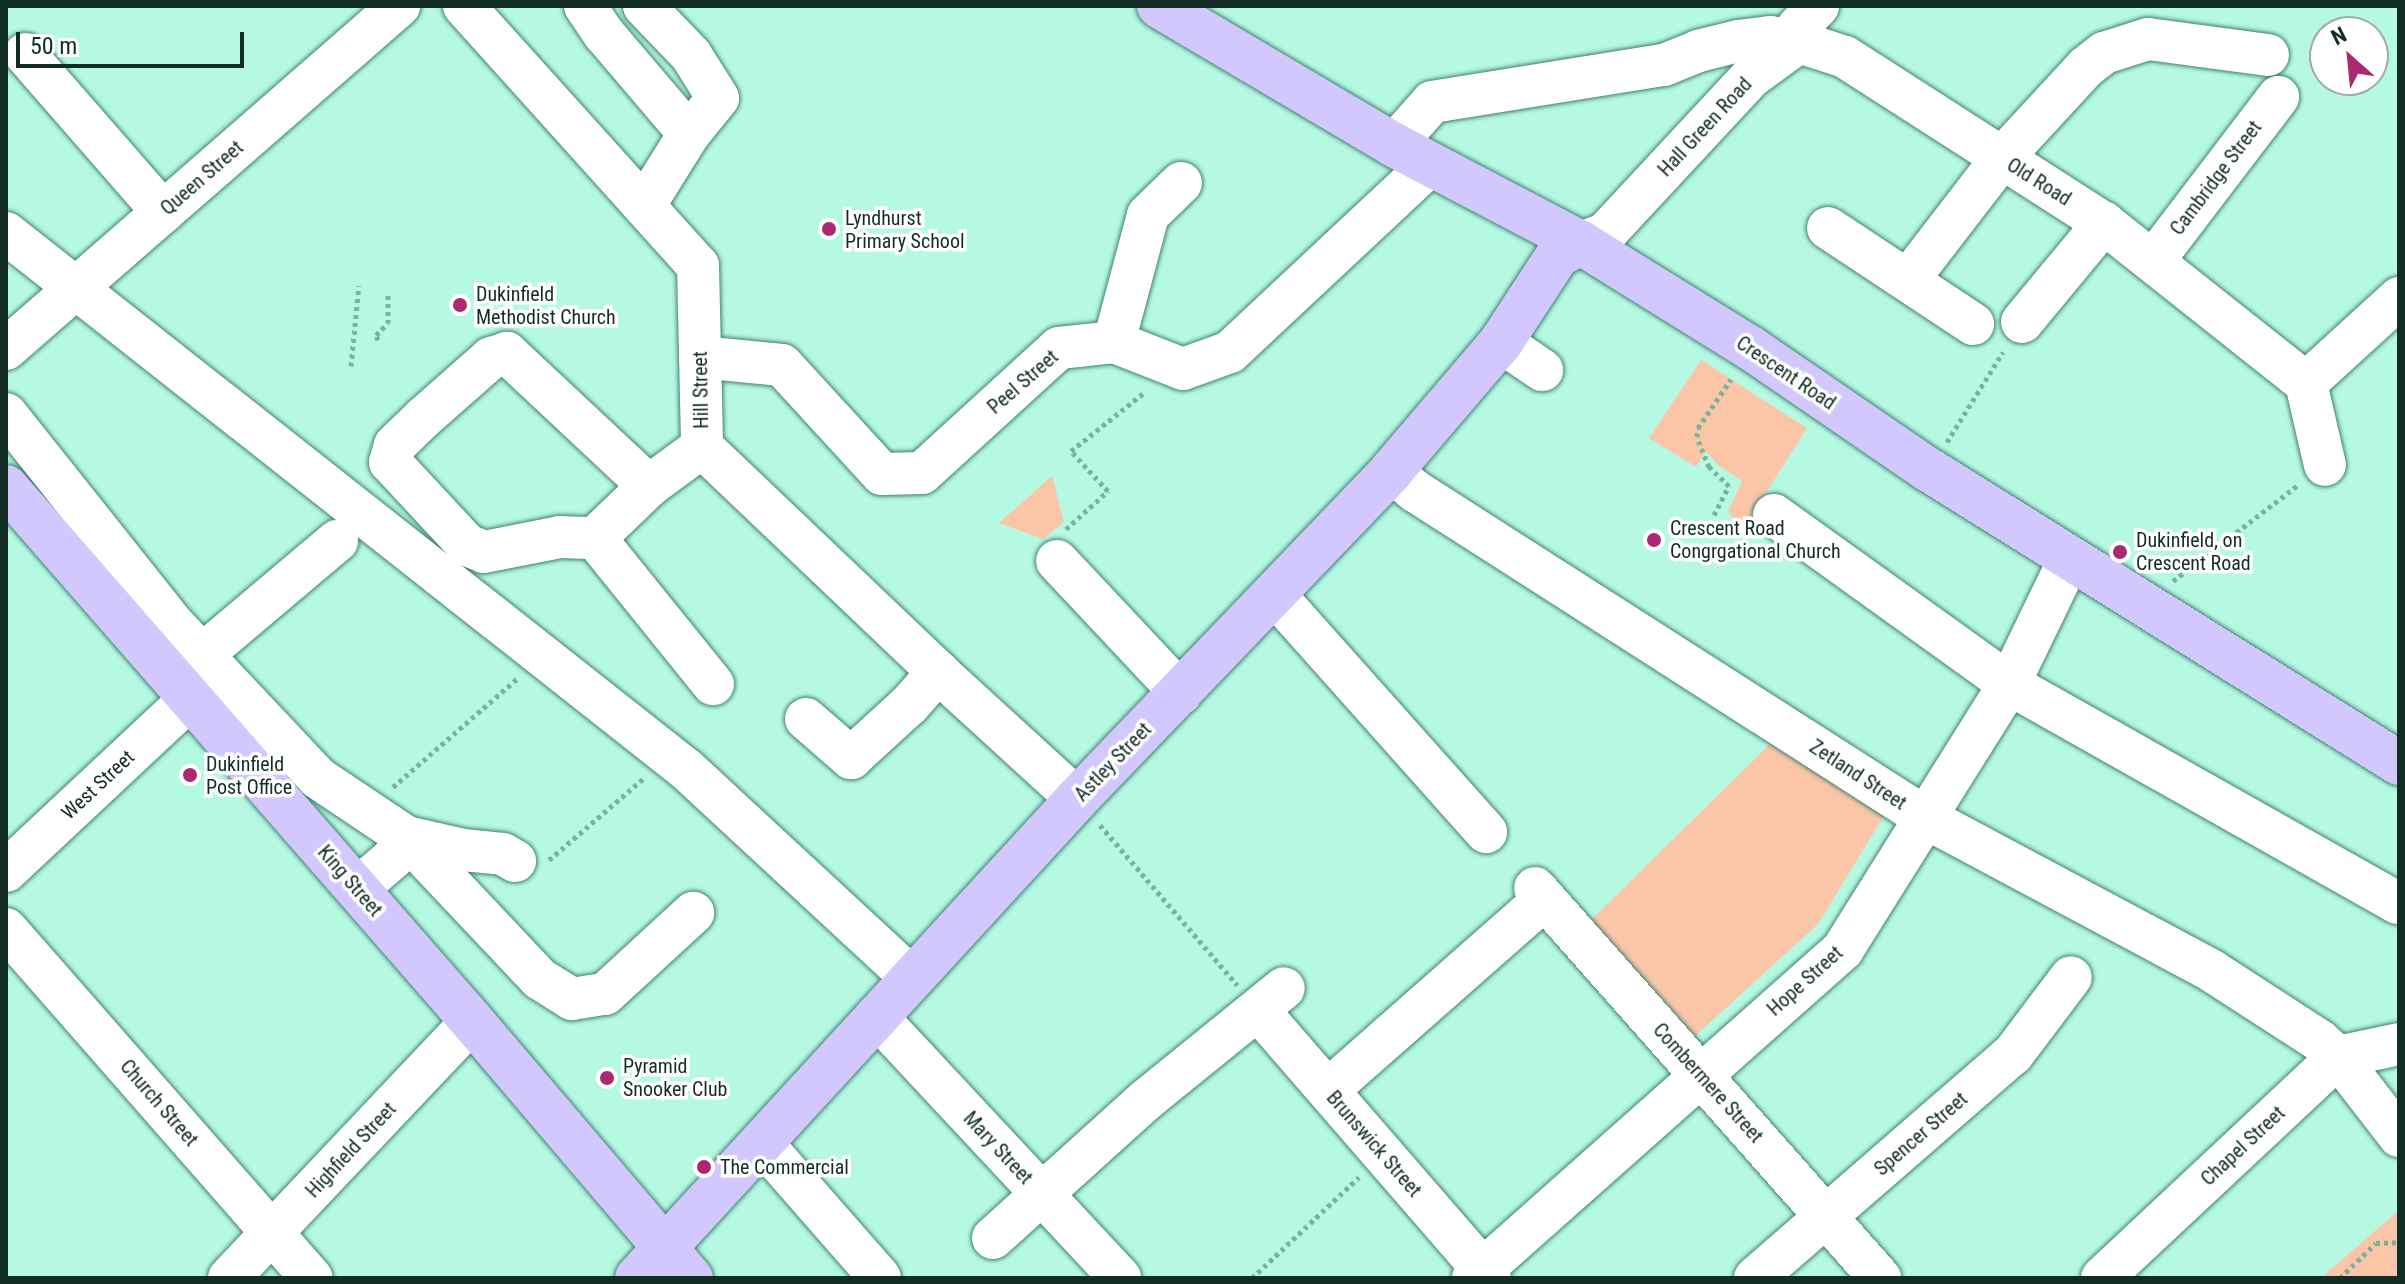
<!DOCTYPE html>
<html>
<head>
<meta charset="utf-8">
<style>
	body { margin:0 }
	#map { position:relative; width:2405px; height:1284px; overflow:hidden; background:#b6f9e3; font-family:"Roboto Condensed",sans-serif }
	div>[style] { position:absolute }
	.green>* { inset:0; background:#fbc6a8 }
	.path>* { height:5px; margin-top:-2.5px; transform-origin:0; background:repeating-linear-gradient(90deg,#7cb1a0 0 4px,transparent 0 8px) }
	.roads { filter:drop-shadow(0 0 2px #41826f) drop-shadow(0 0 2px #41826f) }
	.minor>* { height:42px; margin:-21px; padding:0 21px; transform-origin:21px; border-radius:21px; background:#fff }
	.major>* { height:44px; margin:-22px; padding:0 22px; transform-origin:22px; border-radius:22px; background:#d2c8fd }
	.dots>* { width:22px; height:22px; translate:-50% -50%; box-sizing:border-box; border:4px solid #fff; border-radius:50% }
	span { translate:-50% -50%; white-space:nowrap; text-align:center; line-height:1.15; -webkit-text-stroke:7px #fff; paint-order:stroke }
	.street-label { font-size:20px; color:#122d25 }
	.poi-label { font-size:20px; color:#122d25 }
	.left { translate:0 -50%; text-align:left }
	.frame { position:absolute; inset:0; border:8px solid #122d25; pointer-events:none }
	.north { position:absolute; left:2309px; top:16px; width:80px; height:80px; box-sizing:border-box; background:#fff; border:2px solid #a0aba8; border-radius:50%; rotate:333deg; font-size:22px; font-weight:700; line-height:32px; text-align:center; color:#122d25 }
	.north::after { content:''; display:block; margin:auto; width:28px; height:36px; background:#ac2871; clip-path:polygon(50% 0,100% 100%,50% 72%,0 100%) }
	.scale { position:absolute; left:16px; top:32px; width:228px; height:36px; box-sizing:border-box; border:4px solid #122d25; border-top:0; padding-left:10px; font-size:24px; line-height:28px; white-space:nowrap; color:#122d25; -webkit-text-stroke:6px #fff; paint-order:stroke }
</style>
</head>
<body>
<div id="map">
	<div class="green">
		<i style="clip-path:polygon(1701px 360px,1807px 428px,1744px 528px,1728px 512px,1742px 481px,1718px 465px,1706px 451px,1696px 467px,1649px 438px)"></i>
		<i style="clip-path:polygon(1052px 476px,1064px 522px,1043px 539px,999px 523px)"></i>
		<i style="clip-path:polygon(1771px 743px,1890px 806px,1818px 924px,1693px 1038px,1587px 924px)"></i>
		<i style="clip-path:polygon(2399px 1210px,2399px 1278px,2321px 1278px)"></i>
	</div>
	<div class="path">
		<i style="left:378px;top:340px;width:5px;rotate:-112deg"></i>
		<i style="left:376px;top:335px;width:17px;rotate:-45deg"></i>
		<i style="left:388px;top:323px;width:30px;rotate:-90deg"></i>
		<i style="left:351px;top:366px;width:81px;rotate:-84.4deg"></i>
		<i style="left:1947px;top:442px;width:106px;rotate:-58.1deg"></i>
		<i style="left:1714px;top:515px;width:33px;rotate:-63deg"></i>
		<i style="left:1729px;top:486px;width:28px;rotate:-136deg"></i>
		<i style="left:1709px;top:467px;width:32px;rotate:-112deg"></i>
		<i style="left:1697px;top:437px;width:9px;rotate:-84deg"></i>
		<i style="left:1698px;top:428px;width:59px;rotate:-56deg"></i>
		<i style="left:1066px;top:529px;width:57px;rotate:-42.1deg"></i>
		<i style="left:1108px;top:491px;width:54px;rotate:-132.8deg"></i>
		<i style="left:1071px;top:451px;width:95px;rotate:-38.6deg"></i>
		<i style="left:2173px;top:581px;width:158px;rotate:-37.5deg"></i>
		<i style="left:393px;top:787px;width:166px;rotate:-41.1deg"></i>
		<i style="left:1100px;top:825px;width:211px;rotate:49.4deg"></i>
		<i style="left:549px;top:860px;width:125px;rotate:-40.8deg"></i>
		<i style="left:1252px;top:1278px;width:147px;rotate:-43.3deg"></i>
		<i style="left:2340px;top:1278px;width:50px;rotate:-44.2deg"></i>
		<i style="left:2376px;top:1243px;width:23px;rotate:-2deg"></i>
	</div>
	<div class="roads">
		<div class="minor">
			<i style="left:464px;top:6px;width:350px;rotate:48deg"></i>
			<i style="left:698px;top:266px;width:181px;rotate:88.7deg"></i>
			<i style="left:702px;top:447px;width:326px;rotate:43.6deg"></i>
			<i style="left:938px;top:672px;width:188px;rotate:42.4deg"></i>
			<i style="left:585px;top:6px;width:34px;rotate:56deg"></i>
			<i style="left:604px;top:34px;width:131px;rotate:49.6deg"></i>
			<i style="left:1799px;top:42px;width:15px;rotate:-94deg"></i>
			<i style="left:1798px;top:27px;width:29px;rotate:-46deg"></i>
			<i style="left:25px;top:54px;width:210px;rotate:48.9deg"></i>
			<i style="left:1394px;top:145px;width:57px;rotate:-48.5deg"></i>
			<i style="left:1432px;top:102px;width:235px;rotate:-9.1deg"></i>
			<i style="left:1664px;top:65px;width:37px;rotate:-22deg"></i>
			<i style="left:1698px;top:51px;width:41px;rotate:-14deg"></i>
			<i style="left:1738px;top:41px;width:32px;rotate:-7deg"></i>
			<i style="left:1770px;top:37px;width:29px;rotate:10deg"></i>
			<i style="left:1799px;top:42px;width:48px;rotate:18.1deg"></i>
			<i style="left:1845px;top:57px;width:308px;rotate:32.7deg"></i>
			<i style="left:2104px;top:223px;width:258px;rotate:38.4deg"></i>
			<i style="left:2306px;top:383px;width:84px;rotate:77deg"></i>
			<i style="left:644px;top:206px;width:85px;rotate:-58deg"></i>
			<i style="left:689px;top:134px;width:46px;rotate:-51.1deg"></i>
			<i style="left:718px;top:98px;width:51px;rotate:-122.1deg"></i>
			<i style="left:691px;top:55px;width:68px;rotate:-133.8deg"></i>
			<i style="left:1828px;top:228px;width:174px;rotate:33.5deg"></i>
			<i style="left:6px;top:233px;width:866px;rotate:38.25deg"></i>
			<i style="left:686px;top:769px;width:308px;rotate:42.8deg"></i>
			<i style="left:1581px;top:243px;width:26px;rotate:-21deg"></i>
			<i style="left:1605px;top:234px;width:214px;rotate:-47.1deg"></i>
			<i style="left:1751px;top:77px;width:59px;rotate:-36.1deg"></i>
			<i style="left:2154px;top:260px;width:205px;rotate:-52.7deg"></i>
			<i style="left:1908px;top:280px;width:154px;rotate:-52.4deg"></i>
			<i style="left:2002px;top:158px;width:124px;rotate:-47.3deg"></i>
			<i style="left:2086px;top:67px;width:23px;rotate:-38deg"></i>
			<i style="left:2104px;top:53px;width:46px;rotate:-17.7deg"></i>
			<i style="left:2148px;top:39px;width:121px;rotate:7.6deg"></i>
			<i style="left:2022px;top:322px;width:129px;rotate:-50.4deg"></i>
			<i style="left:1114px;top:342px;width:131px;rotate:-75deg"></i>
			<i style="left:1148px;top:215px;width:46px;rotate:-44.1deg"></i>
			<i style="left:1501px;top:342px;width:50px;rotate:34.3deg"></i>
			<i style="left:6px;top:349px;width:522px;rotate:-41.11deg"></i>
			<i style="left:700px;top:357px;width:82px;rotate:5.6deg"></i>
			<i style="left:782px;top:365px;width:148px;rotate:47.5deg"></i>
			<i style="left:882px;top:474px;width:40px;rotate:-1.4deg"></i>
			<i style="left:922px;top:473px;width:185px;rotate:-42.4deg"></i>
			<i style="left:1059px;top:348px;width:55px;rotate:-6.2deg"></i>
			<i style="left:1114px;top:342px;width:74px;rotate:21.4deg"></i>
			<i style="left:1183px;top:369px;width:50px;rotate:-19.9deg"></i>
			<i style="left:1230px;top:352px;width:274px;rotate:-43.1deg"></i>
			<i style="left:2306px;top:383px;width:126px;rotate:-42.4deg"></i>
			<i style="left:6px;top:414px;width:270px;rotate:51.5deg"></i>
			<i style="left:174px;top:625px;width:210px;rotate:46.7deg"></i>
			<i style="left:318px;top:778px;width:106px;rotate:33.8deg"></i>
			<i style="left:406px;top:837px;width:25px;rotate:122deg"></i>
			<i style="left:393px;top:858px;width:48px;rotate:139.3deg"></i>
			<i style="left:1391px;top:471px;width:31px;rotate:40deg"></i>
			<i style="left:1415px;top:491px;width:607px;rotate:32.62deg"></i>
			<i style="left:1926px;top:818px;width:324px;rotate:28.1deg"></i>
			<i style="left:2212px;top:971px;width:129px;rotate:32.9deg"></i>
			<i style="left:2320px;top:1041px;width:24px;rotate:42deg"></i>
			<i style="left:2338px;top:1057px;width:100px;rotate:52.3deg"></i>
			<i style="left:649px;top:486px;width:195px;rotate:-136.9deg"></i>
			<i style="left:507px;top:353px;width:17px;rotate:163deg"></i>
			<i style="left:491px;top:358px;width:91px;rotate:138.6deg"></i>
			<i style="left:423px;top:418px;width:39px;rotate:136deg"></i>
			<i style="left:395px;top:445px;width:18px;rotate:106deg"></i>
			<i style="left:390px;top:462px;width:113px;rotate:47.1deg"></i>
			<i style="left:467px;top:545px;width:18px;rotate:22deg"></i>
			<i style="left:484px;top:552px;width:77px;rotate:-11.2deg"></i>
			<i style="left:560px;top:537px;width:35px;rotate:2deg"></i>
			<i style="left:595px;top:538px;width:75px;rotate:-43.9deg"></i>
			<i style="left:649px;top:486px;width:66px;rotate:-36.3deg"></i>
			<i style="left:1774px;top:515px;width:289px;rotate:35.7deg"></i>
			<i style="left:2009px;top:684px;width:446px;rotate:29.4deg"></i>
			<i style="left:595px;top:538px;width:188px;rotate:51.1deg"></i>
			<i style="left:1057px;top:561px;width:181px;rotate:46.8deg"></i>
			<i style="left:1274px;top:594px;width:319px;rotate:48.3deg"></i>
			<i style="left:202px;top:655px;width:177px;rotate:-40.2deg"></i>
			<i style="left:806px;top:719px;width:60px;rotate:40.9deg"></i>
			<i style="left:851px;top:758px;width:80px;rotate:-42.5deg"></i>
			<i style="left:910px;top:704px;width:43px;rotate:-48.8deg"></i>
			<i style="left:406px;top:837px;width:195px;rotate:46.7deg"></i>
			<i style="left:540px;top:979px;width:38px;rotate:32deg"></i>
			<i style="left:572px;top:999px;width:33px;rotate:-9deg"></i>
			<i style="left:605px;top:994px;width:120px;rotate:-42.6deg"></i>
			<i style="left:406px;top:837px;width:58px;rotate:12.8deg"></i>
			<i style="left:463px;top:850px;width:40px;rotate:5.7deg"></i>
			<i style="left:503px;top:854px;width:14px;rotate:30deg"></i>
			<i style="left:6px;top:871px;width:253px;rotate:-43.1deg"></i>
			<i style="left:1535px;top:888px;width:521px;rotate:48.5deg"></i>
			<i style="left:6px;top:929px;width:464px;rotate:48.8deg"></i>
			<i style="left:1258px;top:1010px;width:354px;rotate:49.1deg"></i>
			<i style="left:876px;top:1016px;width:358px;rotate:47deg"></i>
			<i style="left:1328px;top:1090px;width:289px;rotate:-41.4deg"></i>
			<i style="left:762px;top:1143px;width:179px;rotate:48.8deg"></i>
			<i style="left:993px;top:1238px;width:207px;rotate:-42.1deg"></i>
			<i style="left:1147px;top:1099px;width:176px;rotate:-39deg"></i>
			<i style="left:229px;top:1278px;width:354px;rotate:-46.6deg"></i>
			<i style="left:1473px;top:1278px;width:495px;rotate:-41.6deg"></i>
			<i style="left:1843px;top:949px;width:313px;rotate:-57.9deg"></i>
			<i style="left:2009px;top:684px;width:140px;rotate:-64.2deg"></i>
			<i style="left:1755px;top:1278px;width:342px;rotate:-41deg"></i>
			<i style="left:2013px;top:1054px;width:96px;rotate:-53deg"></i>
			<i style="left:2102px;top:1278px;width:323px;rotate:-43.1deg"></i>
			<i style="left:2338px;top:1057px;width:62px;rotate:-12deg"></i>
		</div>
		<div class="major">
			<i style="left:1159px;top:6px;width:273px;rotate:30.6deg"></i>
			<i style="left:1394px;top:145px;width:211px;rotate:27.7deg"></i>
			<i style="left:1581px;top:243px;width:201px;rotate:31.8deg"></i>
			<i style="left:1752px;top:349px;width:214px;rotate:34.4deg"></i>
			<i style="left:1929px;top:470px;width:554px;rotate:31.94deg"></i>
			<i style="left:6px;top:487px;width:709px;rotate:48.89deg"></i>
			<i style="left:472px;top:1021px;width:338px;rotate:49.6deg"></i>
			<i style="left:637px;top:1278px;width:650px;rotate:-47.43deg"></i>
			<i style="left:1077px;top:799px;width:454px;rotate:-46.2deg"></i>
			<i style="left:1391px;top:471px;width:170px;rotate:-49.5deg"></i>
			<i style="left:1501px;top:342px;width:104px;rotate:-56.8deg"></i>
			<i style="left:1558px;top:255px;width:26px;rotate:-28deg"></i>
		</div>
	</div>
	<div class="dots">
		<i style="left:829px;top:229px;background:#ac2871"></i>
		<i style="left:460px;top:305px;background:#ac2871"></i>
		<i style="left:1654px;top:540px;background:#ac2871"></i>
		<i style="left:2120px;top:552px;background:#ac2871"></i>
		<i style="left:190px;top:775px;background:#ac2871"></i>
		<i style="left:607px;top:1078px;background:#ac2871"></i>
		<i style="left:704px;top:1167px;background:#ac2871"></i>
	</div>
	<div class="street-label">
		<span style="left:1705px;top:127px;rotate:-47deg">Hall Green Road</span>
		<span style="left:202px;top:178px;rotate:-41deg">Queen Street</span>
		<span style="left:2216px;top:178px;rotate:-53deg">Cambridge Street</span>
		<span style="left:2039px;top:182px;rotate:32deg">Old Road</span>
		<span style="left:1786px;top:373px;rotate:34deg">Crescent Road</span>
		<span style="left:1023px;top:382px;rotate:-41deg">Peel Street</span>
		<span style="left:701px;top:390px;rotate:-91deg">Hill Street</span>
		<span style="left:1113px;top:762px;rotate:-46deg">Astley Street</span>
		<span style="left:1858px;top:775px;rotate:33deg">Zetland Street</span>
		<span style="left:98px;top:785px;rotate:-43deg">West Street</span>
		<span style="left:350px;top:881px;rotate:49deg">King Street</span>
		<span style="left:1805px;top:981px;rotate:-42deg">Hope Street</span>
		<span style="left:1708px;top:1083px;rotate:48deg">Combermere Street</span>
		<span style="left:159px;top:1103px;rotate:49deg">Church Street</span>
		<span style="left:1921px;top:1134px;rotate:-41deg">Spencer Street</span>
		<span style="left:1374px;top:1144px;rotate:49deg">Brunswick Street</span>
		<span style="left:2243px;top:1146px;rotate:-43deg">Chapel Street</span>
		<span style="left:998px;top:1148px;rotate:47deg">Mary Street</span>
		<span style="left:351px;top:1150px;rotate:-47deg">Highfield Street</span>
	</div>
	<div class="poi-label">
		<span class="left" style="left:845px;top:230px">Lyndhurst<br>Primary School</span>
		<span class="left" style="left:476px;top:306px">Dukinfield<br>Methodist Church</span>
		<span class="left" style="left:1670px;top:540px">Crescent Road<br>Congrgational Church</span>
		<span class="left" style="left:2136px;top:552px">Dukinfield, on<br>Crescent Road</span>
		<span class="left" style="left:206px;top:776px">Dukinfield<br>Post Office</span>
		<span class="left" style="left:623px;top:1078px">Pyramid<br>Snooker Club</span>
		<span class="left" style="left:720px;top:1167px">The Commercial</span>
	</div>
	<div class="frame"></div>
	<div class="north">N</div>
	<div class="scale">50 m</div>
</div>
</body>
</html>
